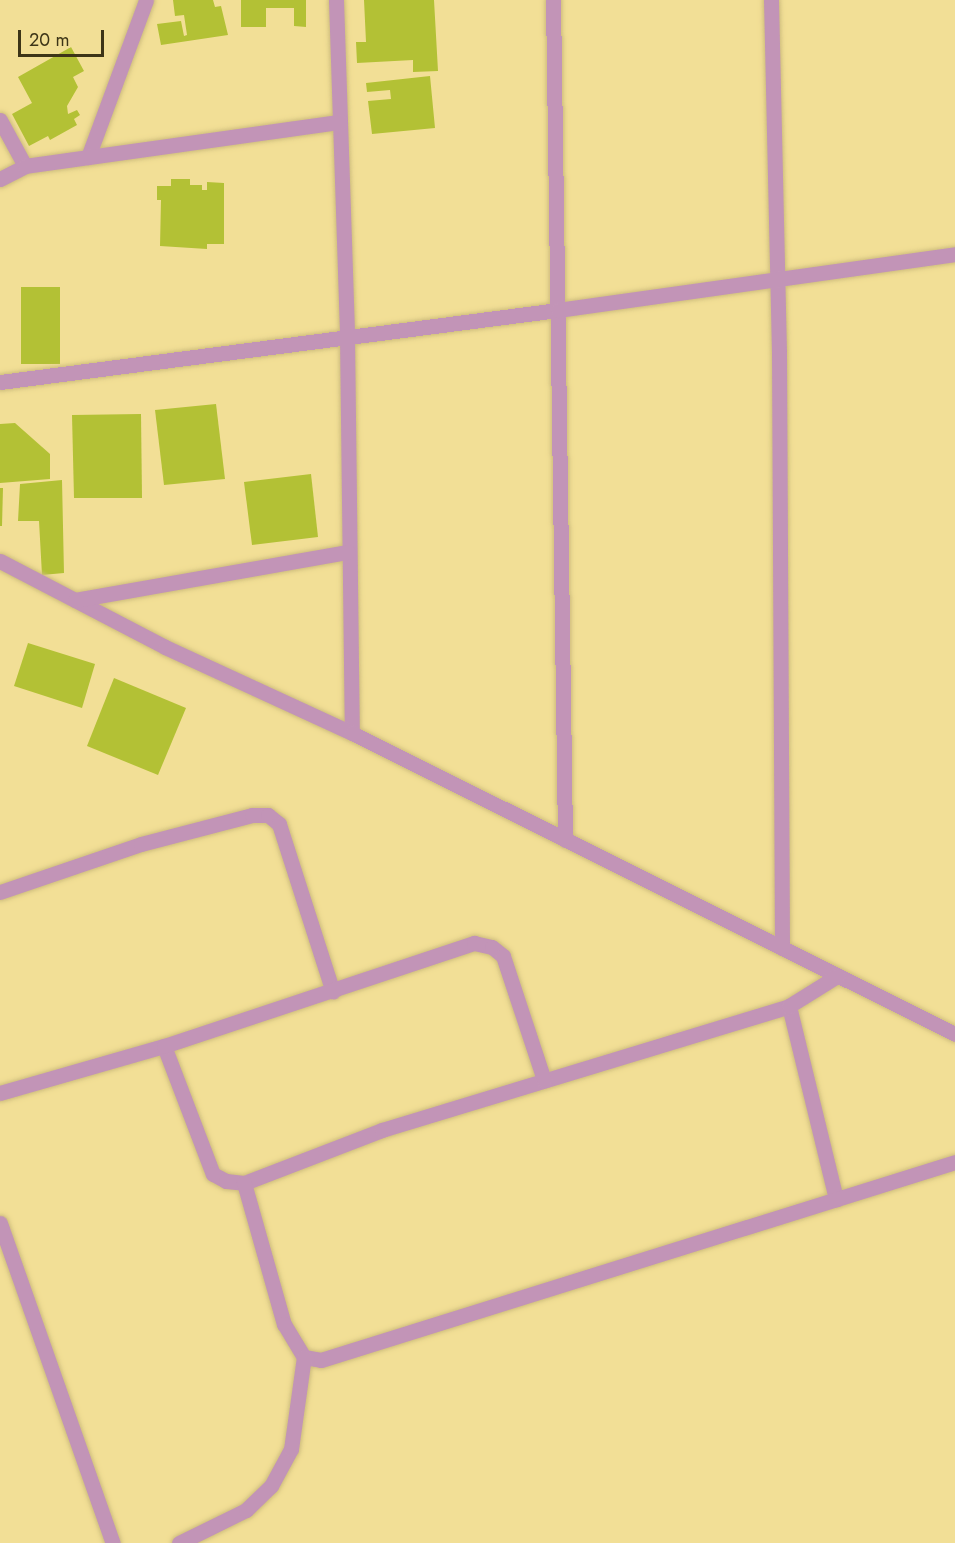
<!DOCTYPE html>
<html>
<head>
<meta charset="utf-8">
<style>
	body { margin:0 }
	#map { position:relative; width:955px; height:1543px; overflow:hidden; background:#f2df96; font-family:Jost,sans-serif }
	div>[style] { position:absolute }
	.building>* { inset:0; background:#b3c135 }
	.roads { filter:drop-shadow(0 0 2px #cebd7d) drop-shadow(0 0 2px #cebd7d) }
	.minor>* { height:15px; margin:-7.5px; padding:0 7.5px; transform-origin:7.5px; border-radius:7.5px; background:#c294b7 }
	span { translate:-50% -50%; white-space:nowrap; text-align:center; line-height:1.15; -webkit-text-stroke:5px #f2df96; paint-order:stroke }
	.scale { position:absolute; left:18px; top:30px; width:86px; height:27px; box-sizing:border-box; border:3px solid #3d3517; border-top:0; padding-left:8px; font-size:18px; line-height:21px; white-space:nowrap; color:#3d3517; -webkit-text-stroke:4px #f2df96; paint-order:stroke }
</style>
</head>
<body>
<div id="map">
	<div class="building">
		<i style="clip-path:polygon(173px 0,213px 0,215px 7px,221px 6px,228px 35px,161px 45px,157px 24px,181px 21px,184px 36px,187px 35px,184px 15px,175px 16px)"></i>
		<i style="clip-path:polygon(241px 0,306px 0,306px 27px,294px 26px,294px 8px,266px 8px,266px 27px,241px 27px)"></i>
		<i style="clip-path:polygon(364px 0,434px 0,438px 71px,413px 72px,413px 60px,357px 63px,356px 42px,366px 42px)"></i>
		<i style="clip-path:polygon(71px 47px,84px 71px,73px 77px,78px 87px,67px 106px,68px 114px,77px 110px,80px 115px,74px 119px,77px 125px,50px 140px,48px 136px,29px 146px,12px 114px,32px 103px,18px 77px)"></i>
		<i style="clip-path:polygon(430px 76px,435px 128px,372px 134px,368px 101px,391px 99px,390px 90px,367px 92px,366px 83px)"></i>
		<i style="clip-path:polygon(171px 179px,190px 179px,190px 185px,202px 185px,202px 190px,207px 190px,207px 182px,224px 183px,224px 244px,207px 244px,207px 249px,160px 246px,161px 200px,157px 200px,157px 186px,171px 186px)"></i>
		<i style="clip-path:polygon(21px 287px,60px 287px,60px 364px,21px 364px)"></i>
		<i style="clip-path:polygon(216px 404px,225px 479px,164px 485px,155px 410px)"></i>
		<i style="clip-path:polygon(141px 414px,142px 498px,74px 498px,72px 415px)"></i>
		<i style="clip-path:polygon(15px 423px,50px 454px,50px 479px,0 483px,0 424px)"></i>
		<i style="clip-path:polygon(311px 474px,318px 537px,252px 545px,244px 482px)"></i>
		<i style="clip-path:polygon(62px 480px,64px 573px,42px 575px,39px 521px,18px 521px,20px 484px)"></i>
		<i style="clip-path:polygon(0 488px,3px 488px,2px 526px,0 526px)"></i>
		<i style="clip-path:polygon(28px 643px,95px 664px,82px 708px,14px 686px)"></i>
		<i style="clip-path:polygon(114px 678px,186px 708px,158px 775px,87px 746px)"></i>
	</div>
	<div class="roads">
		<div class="minor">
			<i style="left:336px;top:0;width:336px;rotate:88.1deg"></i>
			<i style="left:347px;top:336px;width:397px;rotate:89.3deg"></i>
			<i style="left:553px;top:0;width:840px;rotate:89.18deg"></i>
			<i style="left:771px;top:0;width:352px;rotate:88.7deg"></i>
			<i style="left:779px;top:352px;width:596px;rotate:89.71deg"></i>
			<i style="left:0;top:120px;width:52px;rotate:61.5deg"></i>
			<i style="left:88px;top:157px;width:167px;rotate:-69.7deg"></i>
			<i style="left:0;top:179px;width:28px;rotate:-27deg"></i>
			<i style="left:25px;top:166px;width:318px;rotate:-8deg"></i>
			<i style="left:0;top:382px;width:563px;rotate:-7.35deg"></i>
			<i style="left:558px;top:310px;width:401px;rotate:-8deg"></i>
			<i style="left:0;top:561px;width:186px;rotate:27.5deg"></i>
			<i style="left:165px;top:647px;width:206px;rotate:24.7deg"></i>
			<i style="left:352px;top:733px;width:674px;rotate:26.53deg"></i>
			<i style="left:75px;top:600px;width:277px;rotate:-10deg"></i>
			<i style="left:0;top:892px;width:149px;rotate:-18.8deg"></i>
			<i style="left:141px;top:844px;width:115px;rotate:-14.6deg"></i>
			<i style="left:252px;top:815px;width:16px"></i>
			<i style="left:268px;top:815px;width:14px;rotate:39deg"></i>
			<i style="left:279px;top:824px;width:176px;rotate:72.2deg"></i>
			<i style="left:789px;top:1006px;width:199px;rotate:76.3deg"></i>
			<i style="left:164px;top:1046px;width:137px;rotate:69.1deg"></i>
			<i style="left:213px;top:1174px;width:15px;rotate:28deg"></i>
			<i style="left:226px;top:1181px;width:18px;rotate:6deg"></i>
			<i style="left:244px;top:1183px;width:148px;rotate:-21deg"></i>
			<i style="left:382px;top:1130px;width:425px;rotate:-16.9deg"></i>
			<i style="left:789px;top:1006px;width:57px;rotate:-32deg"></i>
			<i style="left:0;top:1093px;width:171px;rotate:-16deg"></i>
			<i style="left:164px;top:1046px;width:327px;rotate:-18.4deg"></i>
			<i style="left:474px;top:943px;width:18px;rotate:13deg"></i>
			<i style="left:492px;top:947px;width:14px;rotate:39deg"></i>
			<i style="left:503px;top:956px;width:131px;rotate:71.7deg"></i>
			<i style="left:244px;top:1183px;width:147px;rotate:74.2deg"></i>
			<i style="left:284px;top:1324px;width:39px;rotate:59deg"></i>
			<i style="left:304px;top:1357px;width:17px;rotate:10deg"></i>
			<i style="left:321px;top:1360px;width:664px;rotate:-17.34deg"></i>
			<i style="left:0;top:1223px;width:339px;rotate:70.6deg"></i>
			<i style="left:179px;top:1543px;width:75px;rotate:-26.2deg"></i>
			<i style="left:246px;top:1510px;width:35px;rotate:-44deg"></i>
			<i style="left:271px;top:1486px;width:42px;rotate:-61.6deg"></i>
			<i style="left:291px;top:1449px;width:93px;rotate:-82deg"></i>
		</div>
	</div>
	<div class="scale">20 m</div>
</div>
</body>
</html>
